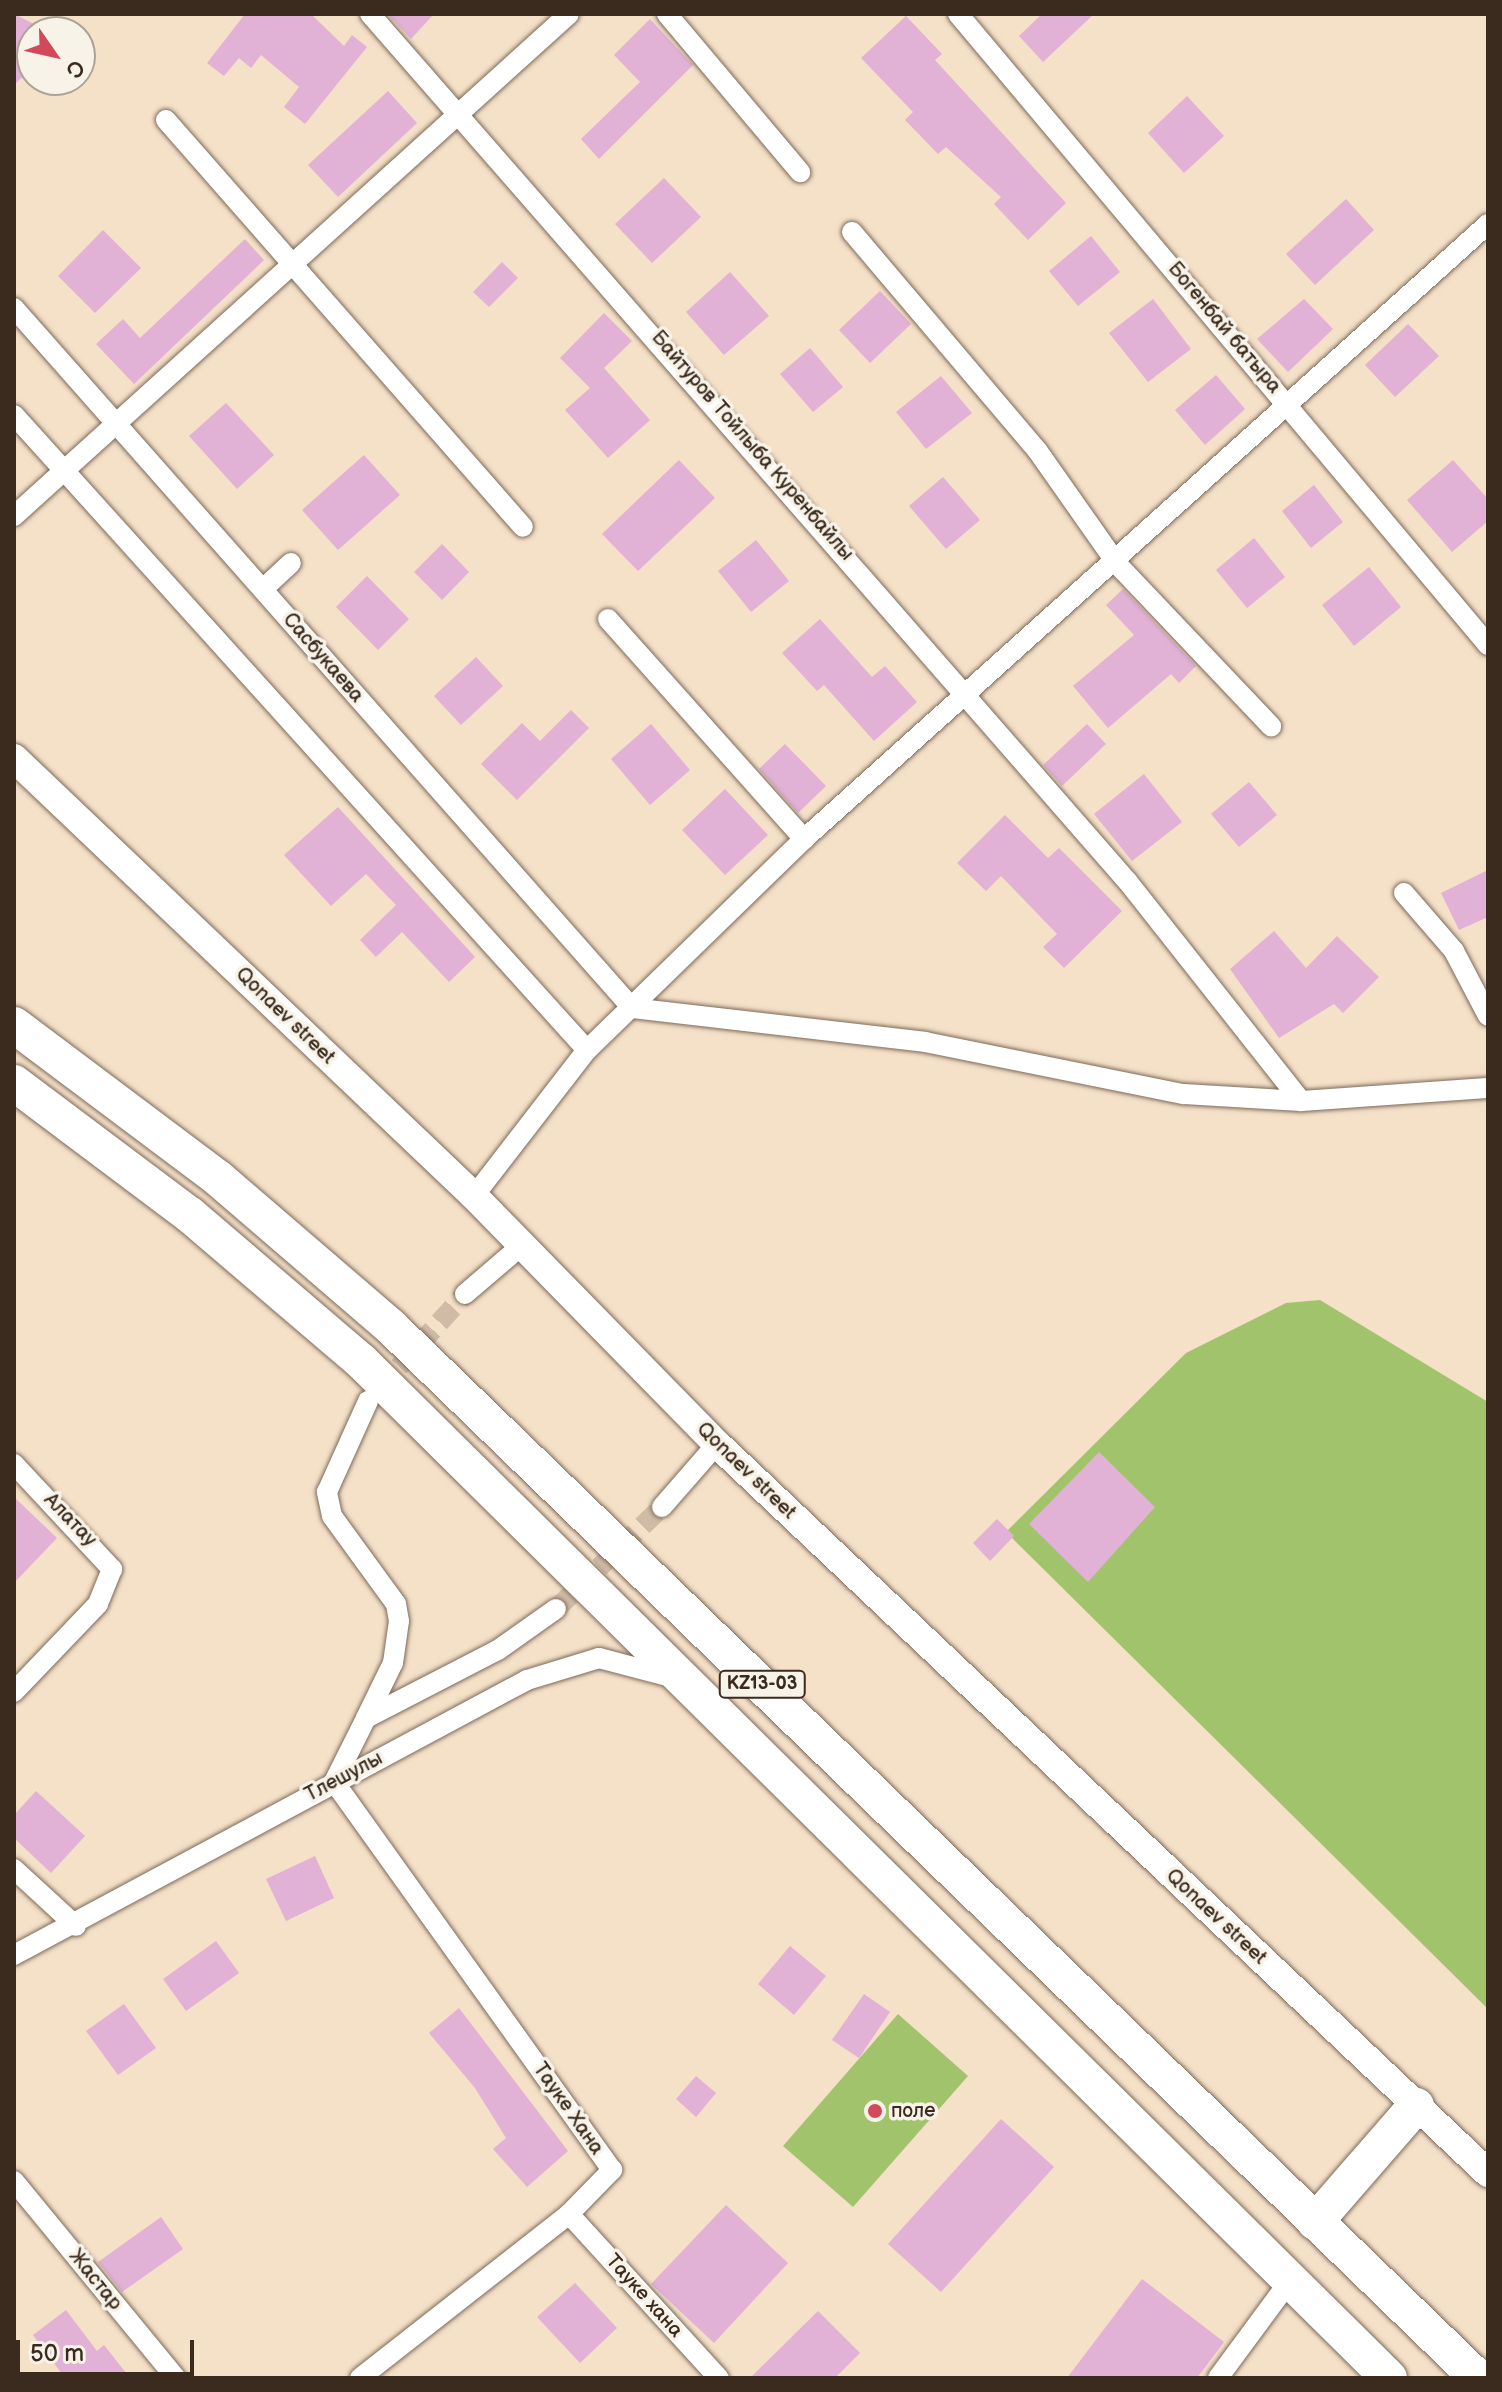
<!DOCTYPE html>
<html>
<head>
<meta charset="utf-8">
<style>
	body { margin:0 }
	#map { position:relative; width:1502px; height:2392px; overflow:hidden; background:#f5e0c8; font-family:"Balsamiq Sans",sans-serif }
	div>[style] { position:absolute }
	.green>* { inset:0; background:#a1c36c }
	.building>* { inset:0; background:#e1b1d6 }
	.street-tunnel>* { height:20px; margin-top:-10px; transform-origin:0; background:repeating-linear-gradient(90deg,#d0bca6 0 20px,transparent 0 30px) }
	.roads { filter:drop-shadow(0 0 2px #7c6a5a) drop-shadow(0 0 2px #7c6a5a) }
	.street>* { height:20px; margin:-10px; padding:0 10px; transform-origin:10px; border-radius:10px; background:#fff }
	.secondary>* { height:28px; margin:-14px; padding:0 14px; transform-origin:14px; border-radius:14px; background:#fff }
	.highway>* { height:36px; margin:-18px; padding:0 18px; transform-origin:18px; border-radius:18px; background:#fff }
	.dots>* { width:22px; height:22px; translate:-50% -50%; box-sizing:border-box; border:4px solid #f7f3e8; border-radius:50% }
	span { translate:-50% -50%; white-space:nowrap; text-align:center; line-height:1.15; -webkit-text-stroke:7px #f7f3e8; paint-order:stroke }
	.shield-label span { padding:2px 6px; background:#f7f3e8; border:2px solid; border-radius:6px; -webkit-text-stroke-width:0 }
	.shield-label { font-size:18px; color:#3b2a1e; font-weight:700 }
	.street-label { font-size:20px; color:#3b2a1e }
	.poi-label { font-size:20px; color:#3b2a1e }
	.left { translate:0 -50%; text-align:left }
	.frame { position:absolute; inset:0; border:16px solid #3b2a1e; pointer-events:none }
	.north { position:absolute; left:16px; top:16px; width:80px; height:80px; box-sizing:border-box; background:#f7f3e8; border:2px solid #aca397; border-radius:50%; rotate:124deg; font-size:22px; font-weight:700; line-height:32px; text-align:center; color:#3b2a1e }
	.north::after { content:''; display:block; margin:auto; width:28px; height:36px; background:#d1495b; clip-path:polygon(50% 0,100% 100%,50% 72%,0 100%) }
	.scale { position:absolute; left:16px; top:2340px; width:178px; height:36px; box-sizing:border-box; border:4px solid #3b2a1e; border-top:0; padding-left:10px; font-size:24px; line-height:28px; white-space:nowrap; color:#3b2a1e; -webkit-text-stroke:6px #f7f3e8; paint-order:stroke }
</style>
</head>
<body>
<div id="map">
	<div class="green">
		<i style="clip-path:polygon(1320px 1300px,1488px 1402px,1488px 2009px,1006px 1532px,1186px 1353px,1286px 1303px)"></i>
		<i style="clip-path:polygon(898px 2014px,968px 2076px,853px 2207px,783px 2146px)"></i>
	</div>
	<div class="building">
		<i style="clip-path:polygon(14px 14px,32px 23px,32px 68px,14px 85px)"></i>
		<i style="clip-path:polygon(245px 14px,311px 14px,344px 46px,352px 35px,367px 47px,305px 124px,284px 107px,299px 87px,261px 55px,251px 68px,239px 58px,224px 76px,207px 63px)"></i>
		<i style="clip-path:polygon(387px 14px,434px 14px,411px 39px)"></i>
		<i style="clip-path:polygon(1042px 14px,1094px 14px,1043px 62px,1019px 36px)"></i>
		<i style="clip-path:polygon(906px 16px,942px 54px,935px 60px,1066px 203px,1028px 240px,994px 204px,1001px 197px,946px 147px,938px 154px,905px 120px,913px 112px,861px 58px)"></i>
		<i style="clip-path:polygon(650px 19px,693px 65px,599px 159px,581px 139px,640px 82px,614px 55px)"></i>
		<i style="clip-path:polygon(388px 91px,417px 123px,338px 197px,308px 165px)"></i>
		<i style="clip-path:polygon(1187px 96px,1224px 136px,1184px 173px,1148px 133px)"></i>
		<i style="clip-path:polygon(664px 178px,701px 217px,652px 263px,615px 224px)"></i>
		<i style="clip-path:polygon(1346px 199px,1374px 230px,1315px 285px,1286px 254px)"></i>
		<i style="clip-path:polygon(103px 230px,141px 268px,95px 313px,58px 276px)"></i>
		<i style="clip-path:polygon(1091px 236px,1120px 272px,1078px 306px,1049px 271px)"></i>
		<i style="clip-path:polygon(245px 239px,264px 260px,134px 384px,96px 344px,123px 319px,140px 338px)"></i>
		<i style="clip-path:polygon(502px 262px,518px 278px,489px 307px,473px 292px)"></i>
		<i style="clip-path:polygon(730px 272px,769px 316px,724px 355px,686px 312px)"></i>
		<i style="clip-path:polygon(880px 291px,911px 324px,870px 363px,839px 330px)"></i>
		<i style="clip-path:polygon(1153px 299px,1191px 349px,1148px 382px,1109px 333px)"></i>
		<i style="clip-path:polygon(1304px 299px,1333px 329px,1288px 372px,1257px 339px)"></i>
		<i style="clip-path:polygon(604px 313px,632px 341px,604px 368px,650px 420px,608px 458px,565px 410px,590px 388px,560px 358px)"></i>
		<i style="clip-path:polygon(1408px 324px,1439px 356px,1395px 397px,1365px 365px)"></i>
		<i style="clip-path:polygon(810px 348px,843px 387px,813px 412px,780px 374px)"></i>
		<i style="clip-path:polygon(1216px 375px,1245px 409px,1205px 445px,1175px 410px)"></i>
		<i style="clip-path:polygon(941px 376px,972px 413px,926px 449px,896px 412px)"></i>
		<i style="clip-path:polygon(226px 403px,274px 455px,237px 489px,189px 436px)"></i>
		<i style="clip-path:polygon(364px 455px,400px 495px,338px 550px,302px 510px)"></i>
		<i style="clip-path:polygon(679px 460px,715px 498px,638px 571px,602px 534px)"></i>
		<i style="clip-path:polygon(1453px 460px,1488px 499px,1488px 521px,1452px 552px,1407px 500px)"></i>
		<i style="clip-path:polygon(943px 477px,980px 520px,946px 549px,909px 506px)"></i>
		<i style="clip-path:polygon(1314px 485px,1343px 522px,1311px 548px,1282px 511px)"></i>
		<i style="clip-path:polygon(1254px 538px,1285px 577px,1247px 608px,1216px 570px)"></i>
		<i style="clip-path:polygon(756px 540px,789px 581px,751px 612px,718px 571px)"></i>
		<i style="clip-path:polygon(442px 544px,469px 572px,442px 600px,414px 572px)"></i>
		<i style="clip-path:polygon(1369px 567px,1401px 607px,1354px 646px,1322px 605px)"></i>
		<i style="clip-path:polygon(367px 576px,409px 619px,378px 650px,336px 607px)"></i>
		<i style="clip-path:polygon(1123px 589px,1196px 666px,1179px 683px,1171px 674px,1108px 728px,1073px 686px,1134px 635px,1106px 605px)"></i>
		<i style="clip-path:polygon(820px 619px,872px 677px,885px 666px,917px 702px,874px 741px,824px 685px,817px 691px,782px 653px)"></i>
		<i style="clip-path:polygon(476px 657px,503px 686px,461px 725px,434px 696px)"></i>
		<i style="clip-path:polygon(571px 710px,589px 728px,517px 800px,481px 764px,522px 723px,540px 741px)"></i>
		<i style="clip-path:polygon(651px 724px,690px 770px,650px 805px,611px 759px)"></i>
		<i style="clip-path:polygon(1087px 724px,1106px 744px,1062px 786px,1043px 765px)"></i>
		<i style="clip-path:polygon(785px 744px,826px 786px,798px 813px,759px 769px)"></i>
		<i style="clip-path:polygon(1144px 774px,1182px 822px,1132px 861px,1094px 814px)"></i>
		<i style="clip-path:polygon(1249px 782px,1277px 815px,1239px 847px,1211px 814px)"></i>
		<i style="clip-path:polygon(725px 789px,768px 835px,725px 875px,682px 830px)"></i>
		<i style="clip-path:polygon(338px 807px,475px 957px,449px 982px,402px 932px,376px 957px,360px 940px,396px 905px,366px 874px,331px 906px,284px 855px)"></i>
		<i style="clip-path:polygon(1005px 815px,1048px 858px,1059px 848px,1122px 911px,1064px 968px,1043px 947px,1057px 934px,1001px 876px,986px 891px,957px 863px)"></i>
		<i style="clip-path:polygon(1488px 870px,1488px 917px,1459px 930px,1441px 893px)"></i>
		<i style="clip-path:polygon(1274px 931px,1306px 968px,1337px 936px,1379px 977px,1343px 1013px,1334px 1004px,1279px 1038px,1230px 969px)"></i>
		<i style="clip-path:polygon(1099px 1452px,1155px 1507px,1088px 1582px,1029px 1524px)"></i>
		<i style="clip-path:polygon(14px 1497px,57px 1538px,14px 1583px)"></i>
		<i style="clip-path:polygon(997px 1519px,1014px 1536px,990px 1561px,973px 1543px)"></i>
		<i style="clip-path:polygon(36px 1791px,85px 1836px,51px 1873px,14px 1838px,14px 1815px)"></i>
		<i style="clip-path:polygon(315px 1856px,334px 1898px,286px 1921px,266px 1879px)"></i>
		<i style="clip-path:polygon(216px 1941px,239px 1973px,186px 2011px,163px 1979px)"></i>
		<i style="clip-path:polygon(790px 1946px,826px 1976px,794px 2015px,758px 1984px)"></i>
		<i style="clip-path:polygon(864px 1994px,890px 2012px,859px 2058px,832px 2040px)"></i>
		<i style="clip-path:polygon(124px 2004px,156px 2048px,118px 2075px,86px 2031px)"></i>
		<i style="clip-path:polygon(459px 2008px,568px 2151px,527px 2187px,493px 2149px,506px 2138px,475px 2088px,429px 2033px)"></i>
		<i style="clip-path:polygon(696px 2076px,716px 2093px,696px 2117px,676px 2099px)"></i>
		<i style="clip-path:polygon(1001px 2119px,1054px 2167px,941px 2292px,888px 2244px)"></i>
		<i style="clip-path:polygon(726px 2205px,788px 2263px,714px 2343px,651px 2284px)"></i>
		<i style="clip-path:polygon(161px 2217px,183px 2249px,122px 2292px,98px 2262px)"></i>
		<i style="clip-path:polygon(1142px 2279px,1224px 2342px,1197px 2378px,1067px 2378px)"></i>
		<i style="clip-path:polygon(575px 2283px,617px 2328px,580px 2363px,537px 2317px)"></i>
		<i style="clip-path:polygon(66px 2310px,97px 2351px,104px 2345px,130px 2378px,65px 2378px,33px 2335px)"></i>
		<i style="clip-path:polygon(818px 2311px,860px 2353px,835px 2378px,750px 2378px)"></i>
	</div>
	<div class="street-tunnel">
		<i style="left:379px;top:1389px;width:128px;rotate:-47.8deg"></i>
		<i style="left:556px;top:1609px;width:147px;rotate:-43.9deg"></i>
	</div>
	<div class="roads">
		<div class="street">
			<i style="left:370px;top:14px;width:1152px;rotate:48.87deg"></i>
			<i style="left:1128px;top:882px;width:279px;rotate:51.7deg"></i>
			<i style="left:1301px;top:1101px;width:187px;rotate:-4deg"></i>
			<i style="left:667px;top:14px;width:207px;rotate:49.9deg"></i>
			<i style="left:958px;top:14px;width:824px;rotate:49.97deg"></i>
			<i style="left:166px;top:120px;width:541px;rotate:48.74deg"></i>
			<i style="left:852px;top:232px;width:286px;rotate:49.7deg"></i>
			<i style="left:1037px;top:450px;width:139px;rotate:54.9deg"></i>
			<i style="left:1117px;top:564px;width:224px;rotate:46.5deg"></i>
			<i style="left:14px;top:308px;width:934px;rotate:48.56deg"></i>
			<i style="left:632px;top:1008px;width:295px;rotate:6.6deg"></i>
			<i style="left:925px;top:1042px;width:264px;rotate:11.4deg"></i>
			<i style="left:1184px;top:1094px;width:117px;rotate:3.4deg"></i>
			<i style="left:14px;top:415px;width:855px;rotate:47.94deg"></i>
			<i style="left:14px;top:516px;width:748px;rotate:-42.13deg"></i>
			<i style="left:263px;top:589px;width:38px;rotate:-43deg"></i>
			<i style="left:608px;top:619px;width:295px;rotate:48.3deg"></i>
			<i style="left:1404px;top:893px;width:77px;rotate:49.2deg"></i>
			<i style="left:1454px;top:951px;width:73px;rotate:62.4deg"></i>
			<i style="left:474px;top:1196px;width:185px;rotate:-52.3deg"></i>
			<i style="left:587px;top:1050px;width:303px;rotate:-44.2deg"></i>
			<i style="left:804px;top:839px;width:920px;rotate:-41.96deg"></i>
			<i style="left:465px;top:1294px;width:74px;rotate:-40.6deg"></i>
			<i style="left:14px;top:1464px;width:144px;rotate:47deg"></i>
			<i style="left:112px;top:1569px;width:38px;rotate:112deg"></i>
			<i style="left:98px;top:1604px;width:122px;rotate:133.7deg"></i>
			<i style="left:662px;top:1507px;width:84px;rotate:-48.9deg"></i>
			<i style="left:366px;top:1718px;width:61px;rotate:-63.9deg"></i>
			<i style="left:393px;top:1663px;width:42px;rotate:-81.9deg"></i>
			<i style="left:399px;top:1621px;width:17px;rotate:-100deg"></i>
			<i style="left:396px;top:1604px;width:109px;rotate:-126deg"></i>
			<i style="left:332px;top:1516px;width:25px;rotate:-102deg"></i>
			<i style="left:327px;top:1492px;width:100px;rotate:-65.7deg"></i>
			<i style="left:14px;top:1869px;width:84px;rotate:42.6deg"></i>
			<i style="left:14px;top:1955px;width:582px;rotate:-28.19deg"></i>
			<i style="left:527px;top:1680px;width:75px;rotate:-17deg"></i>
			<i style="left:599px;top:1658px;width:74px;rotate:14.8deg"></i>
			<i style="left:14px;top:2181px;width:255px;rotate:50.6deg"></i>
			<i style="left:569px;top:2214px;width:222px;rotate:47.6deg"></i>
			<i style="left:360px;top:2378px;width:266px;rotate:-38.1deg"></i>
			<i style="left:569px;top:2214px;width:62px;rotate:-45.7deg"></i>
			<i style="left:612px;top:2170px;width:477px;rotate:-125.6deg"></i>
			<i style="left:334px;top:1782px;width:72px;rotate:-63.4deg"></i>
			<i style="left:366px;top:1718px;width:148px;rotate:-27.3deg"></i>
			<i style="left:498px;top:1650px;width:71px;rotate:-35.3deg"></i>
			<i style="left:1218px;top:2378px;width:123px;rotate:-53.6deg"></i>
		</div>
		<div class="secondary">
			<i style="left:14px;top:758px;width:635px;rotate:43.6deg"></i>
			<i style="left:474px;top:1196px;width:347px;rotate:45.6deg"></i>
			<i style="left:717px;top:1444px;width:1061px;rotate:43.4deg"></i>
		</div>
		<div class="highway">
			<i style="left:14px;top:1025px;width:256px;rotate:36.9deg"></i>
			<i style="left:219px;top:1179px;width:227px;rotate:40.7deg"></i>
			<i style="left:391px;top:1327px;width:1512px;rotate:44.04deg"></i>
			<i style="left:14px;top:1083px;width:220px;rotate:36.9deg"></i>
			<i style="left:190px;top:1215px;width:225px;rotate:40.5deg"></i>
			<i style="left:361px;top:1361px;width:1446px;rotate:44.69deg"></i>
			<i style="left:1315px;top:2222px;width:154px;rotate:-49deg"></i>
		</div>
	</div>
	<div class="dots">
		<i style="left:875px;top:2111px;background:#d1495b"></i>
	</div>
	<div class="shield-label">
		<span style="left:762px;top:1684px">KZ13-03</span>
	</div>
	<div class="street-label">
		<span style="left:1224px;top:328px;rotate:50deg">Богенбай батыра</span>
		<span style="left:752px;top:446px;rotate:49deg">Байтуров Тойлыба Куренбайлы</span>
		<span style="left:323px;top:658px;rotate:49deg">Сасбукаева</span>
		<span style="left:285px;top:1016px;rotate:44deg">Qonaev street</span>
		<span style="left:746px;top:1471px;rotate:44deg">Qonaev street</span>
		<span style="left:70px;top:1520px;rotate:46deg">Алатау</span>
		<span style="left:344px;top:1777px;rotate:-28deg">Тлешулы</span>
		<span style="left:1216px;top:1917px;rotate:43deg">Qonaev street</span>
		<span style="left:568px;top:2109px;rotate:55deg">Тауке Хана</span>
		<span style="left:95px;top:2280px;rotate:51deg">Жастар</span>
		<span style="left:644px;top:2296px;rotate:48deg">Тауке хана</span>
	</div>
	<div class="poi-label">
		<span class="left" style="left:891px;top:2111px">поле</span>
	</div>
	<div class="frame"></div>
	<div class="north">С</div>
	<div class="scale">50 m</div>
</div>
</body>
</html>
